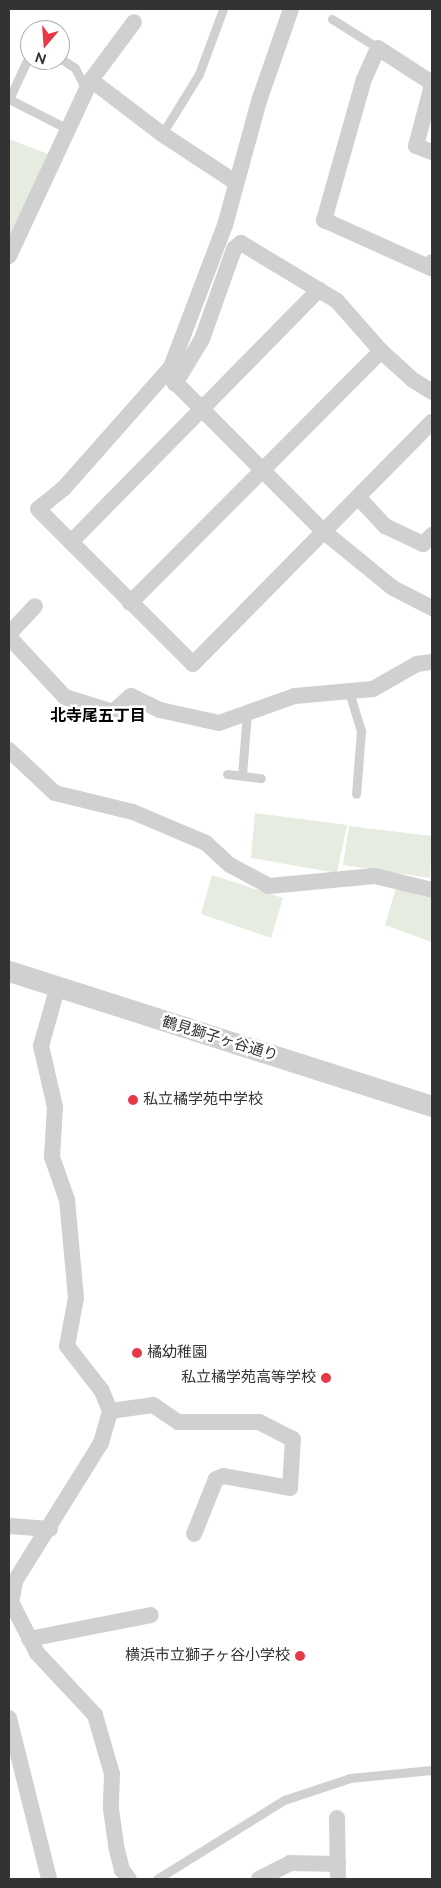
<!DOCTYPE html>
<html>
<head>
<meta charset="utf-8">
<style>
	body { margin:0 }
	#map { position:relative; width:441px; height:1888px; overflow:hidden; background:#fff; font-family:Raleway,"Noto Sans JP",sans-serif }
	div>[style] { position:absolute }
	.green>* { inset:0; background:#e6ecdf }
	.service>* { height:9px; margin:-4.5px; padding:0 4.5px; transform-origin:4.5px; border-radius:4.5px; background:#d0d0d0 }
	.minor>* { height:16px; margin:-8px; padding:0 8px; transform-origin:8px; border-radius:8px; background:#d0d0d0 }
	.tertiary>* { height:21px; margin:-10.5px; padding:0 10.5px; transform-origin:10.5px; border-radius:10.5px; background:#d0d0d0 }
	.dots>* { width:14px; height:14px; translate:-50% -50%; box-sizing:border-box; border:2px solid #fff; border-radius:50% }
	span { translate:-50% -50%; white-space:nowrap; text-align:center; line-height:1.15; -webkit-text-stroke:5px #fff; paint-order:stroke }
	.street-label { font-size:15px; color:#333 }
	.poi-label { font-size:15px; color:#333 }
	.left { translate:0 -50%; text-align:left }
	.right { translate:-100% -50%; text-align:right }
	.neighbourhood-label { font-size:16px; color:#000; font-weight:700 }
	.frame { position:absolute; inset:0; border:10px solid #333; pointer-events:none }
	.north { position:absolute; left:20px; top:20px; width:50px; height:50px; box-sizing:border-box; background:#fff; border:1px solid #adadad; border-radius:50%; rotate:198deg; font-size:14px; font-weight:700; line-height:20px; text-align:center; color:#333 }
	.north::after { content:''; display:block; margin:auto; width:18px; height:22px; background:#e63946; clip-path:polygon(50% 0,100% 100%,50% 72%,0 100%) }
</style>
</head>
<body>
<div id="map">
	<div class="green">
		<i style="clip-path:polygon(9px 139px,48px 154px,9px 245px)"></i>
		<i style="clip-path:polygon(255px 813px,347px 825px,337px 873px,251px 858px)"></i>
		<i style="clip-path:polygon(349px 826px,432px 836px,430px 878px,343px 865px)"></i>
		<i style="clip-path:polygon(212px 875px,283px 898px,271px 938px,201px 914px)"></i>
		<i style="clip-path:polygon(396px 888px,432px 899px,432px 942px,385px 925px)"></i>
	</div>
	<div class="service">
		<i style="left:332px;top:19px;width:54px;rotate:32.2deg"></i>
		<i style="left:30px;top:54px;width:50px;rotate:115deg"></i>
		<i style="left:9px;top:99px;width:66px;rotate:27deg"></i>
		<i style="left:60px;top:58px;width:18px;rotate:34deg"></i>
		<i style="left:75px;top:68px;width:25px;rotate:63deg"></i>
		<i style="left:162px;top:134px;width:70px;rotate:-58.3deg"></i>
		<i style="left:199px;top:74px;width:69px;rotate:-69.7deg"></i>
		<i style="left:349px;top:692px;width:41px;rotate:72.9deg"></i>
		<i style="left:361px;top:731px;width:63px;rotate:94.5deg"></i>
		<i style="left:227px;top:774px;width:34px;rotate:7deg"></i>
		<i style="left:242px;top:775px;width:62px;rotate:-85.4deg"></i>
		<i style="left:157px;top:1879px;width:150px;rotate:-31.9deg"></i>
		<i style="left:284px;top:1800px;width:70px;rotate:-18.4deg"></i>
		<i style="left:350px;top:1778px;width:82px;rotate:-5.6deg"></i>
	</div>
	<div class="minor">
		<i style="left:291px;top:9px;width:97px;rotate:109.2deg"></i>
		<i style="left:259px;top:101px;width:129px;rotate:105.3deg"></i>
		<i style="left:225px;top:225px;width:152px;rotate:110.8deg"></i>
		<i style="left:171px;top:367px;width:162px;rotate:131.5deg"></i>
		<i style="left:64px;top:488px;width:33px;rotate:141deg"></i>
		<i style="left:38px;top:509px;width:219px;rotate:45deg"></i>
		<i style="left:193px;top:664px;width:340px;rotate:-45.4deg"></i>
		<i style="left:91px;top:80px;width:89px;rotate:37.3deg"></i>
		<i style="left:162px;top:134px;width:87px;rotate:33.3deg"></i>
		<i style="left:432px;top:83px;width:64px;rotate:-147.1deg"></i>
		<i style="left:378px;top:48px;width:34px;rotate:114deg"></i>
		<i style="left:364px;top:79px;width:147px;rotate:105.8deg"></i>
		<i style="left:324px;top:220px;width:117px;rotate:24.2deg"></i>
		<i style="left:431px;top:268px;width:6px;rotate:-81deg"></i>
		<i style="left:432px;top:85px;width:63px;rotate:104.7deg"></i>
		<i style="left:416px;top:146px;width:17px;rotate:21deg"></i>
		<i style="left:9px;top:256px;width:194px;rotate:-65deg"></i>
		<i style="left:91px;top:80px;width:72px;rotate:-53.4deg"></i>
		<i style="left:169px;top:376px;width:218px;rotate:45.2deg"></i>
		<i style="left:323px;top:531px;width:90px;rotate:39.2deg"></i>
		<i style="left:393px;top:588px;width:44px;rotate:27.1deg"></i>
		<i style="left:175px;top:384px;width:52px;rotate:-59deg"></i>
		<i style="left:202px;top:339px;width:96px;rotate:-70.4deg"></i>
		<i style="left:234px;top:249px;width:9px;rotate:-41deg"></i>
		<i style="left:241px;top:243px;width:112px;rotate:31.1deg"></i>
		<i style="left:337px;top:301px;width:67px;rotate:48.7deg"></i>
		<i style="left:381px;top:351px;width:43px;rotate:42.2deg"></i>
		<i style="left:413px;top:380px;width:22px;rotate:32deg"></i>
		<i style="left:358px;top:497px;width:40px;rotate:47deg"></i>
		<i style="left:385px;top:526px;width:42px;rotate:25.3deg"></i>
		<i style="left:423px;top:544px;width:13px;rotate:-45deg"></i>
		<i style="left:71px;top:542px;width:354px;rotate:-45.5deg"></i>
		<i style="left:130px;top:603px;width:356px;rotate:-45.1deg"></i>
		<i style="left:9px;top:634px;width:38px;rotate:-47deg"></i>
		<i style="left:9px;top:637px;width:82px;rotate:47deg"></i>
		<i style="left:65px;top:697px;width:50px;rotate:17.4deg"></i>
		<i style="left:113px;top:712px;width:24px;rotate:-42deg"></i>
		<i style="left:131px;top:696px;width:32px;rotate:26deg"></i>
		<i style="left:160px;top:710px;width:60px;rotate:12.4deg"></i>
		<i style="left:219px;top:723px;width:81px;rotate:-19.6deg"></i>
		<i style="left:295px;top:696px;width:78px;rotate:-5.1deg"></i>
		<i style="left:373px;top:689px;width:51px;rotate:-29.6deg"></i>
		<i style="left:417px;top:664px;width:15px;rotate:-8deg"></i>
		<i style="left:9px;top:750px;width:63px;rotate:43.1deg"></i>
		<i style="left:55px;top:793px;width:80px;rotate:13.7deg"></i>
		<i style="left:133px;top:812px;width:79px;rotate:23deg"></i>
		<i style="left:206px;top:843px;width:33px;rotate:43deg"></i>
		<i style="left:230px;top:865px;width:44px;rotate:28.3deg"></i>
		<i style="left:269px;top:886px;width:106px;rotate:-5.4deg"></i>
		<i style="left:375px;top:876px;width:59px;rotate:13.8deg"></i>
		<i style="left:110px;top:1411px;width:43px;rotate:-7.9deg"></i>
		<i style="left:153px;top:1405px;width:30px;rotate:34deg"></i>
		<i style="left:178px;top:1422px;width:81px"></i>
		<i style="left:259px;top:1422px;width:38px;rotate:27deg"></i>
		<i style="left:293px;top:1439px;width:49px;rotate:93.5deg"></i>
		<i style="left:290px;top:1488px;width:67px;rotate:-169.7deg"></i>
		<i style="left:224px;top:1476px;width:9px;rotate:159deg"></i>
		<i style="left:216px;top:1479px;width:59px;rotate:111.8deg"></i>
		<i style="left:9px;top:1526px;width:41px;rotate:4.2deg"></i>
		<i style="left:9px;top:1598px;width:62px;rotate:63deg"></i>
		<i style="left:37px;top:1653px;width:85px;rotate:46.9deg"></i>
		<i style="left:95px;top:1715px;width:61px;rotate:73.9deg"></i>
		<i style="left:112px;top:1774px;width:35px;rotate:92deg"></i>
		<i style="left:111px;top:1809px;width:37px;rotate:82deg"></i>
		<i style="left:116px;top:1846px;width:25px;rotate:76deg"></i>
		<i style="left:122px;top:1870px;width:11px;rotate:52deg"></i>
		<i style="left:12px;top:1598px;width:17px;rotate:-80deg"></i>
		<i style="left:15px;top:1581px;width:163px;rotate:-58.1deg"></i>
		<i style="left:101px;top:1443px;width:33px;rotate:-74deg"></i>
		<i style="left:110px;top:1411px;width:22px;rotate:-112deg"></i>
		<i style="left:102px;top:1391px;width:57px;rotate:-127.9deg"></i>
		<i style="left:67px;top:1346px;width:49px;rotate:-79.4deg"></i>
		<i style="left:76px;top:1298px;width:98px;rotate:-95.2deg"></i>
		<i style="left:67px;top:1200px;width:46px;rotate:-109.2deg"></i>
		<i style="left:52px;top:1157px;width:50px;rotate:-86.6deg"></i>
		<i style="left:55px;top:1107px;width:63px;rotate:-102.9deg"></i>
		<i style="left:41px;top:1046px;width:59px;rotate:-74.3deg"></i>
		<i style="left:29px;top:1639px;width:124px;rotate:-11.1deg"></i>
		<i style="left:9px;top:1718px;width:166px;rotate:76deg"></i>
		<i style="left:337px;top:1818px;width:61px;rotate:89.1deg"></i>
		<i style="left:259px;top:1879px;width:35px;rotate:-27deg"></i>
		<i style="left:290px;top:1863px;width:48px;rotate:1.2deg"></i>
	</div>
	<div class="tertiary">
		<i style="left:9px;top:971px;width:444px;rotate:17.7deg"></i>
	</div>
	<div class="dots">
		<i style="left:133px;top:1100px;background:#e63946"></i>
		<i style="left:137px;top:1353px;background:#e63946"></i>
		<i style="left:326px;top:1378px;background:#e63946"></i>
		<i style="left:300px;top:1656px;background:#e63946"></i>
	</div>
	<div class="street-label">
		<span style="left:220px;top:1039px;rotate:17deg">鶴見獅子ヶ谷通り</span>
	</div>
	<div class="poi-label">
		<span class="left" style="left:143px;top:1100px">私立橘学苑中学校</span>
		<span class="left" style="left:147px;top:1353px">橘幼稚園</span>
		<span class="right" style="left:316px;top:1378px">私立橘学苑高等学校</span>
		<span class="right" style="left:290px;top:1656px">横浜市立獅子ヶ谷小学校</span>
	</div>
	<div class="neighbourhood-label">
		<span style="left:98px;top:716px">北寺尾五丁目</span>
	</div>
	<div class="frame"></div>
	<div class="north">N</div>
</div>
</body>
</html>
